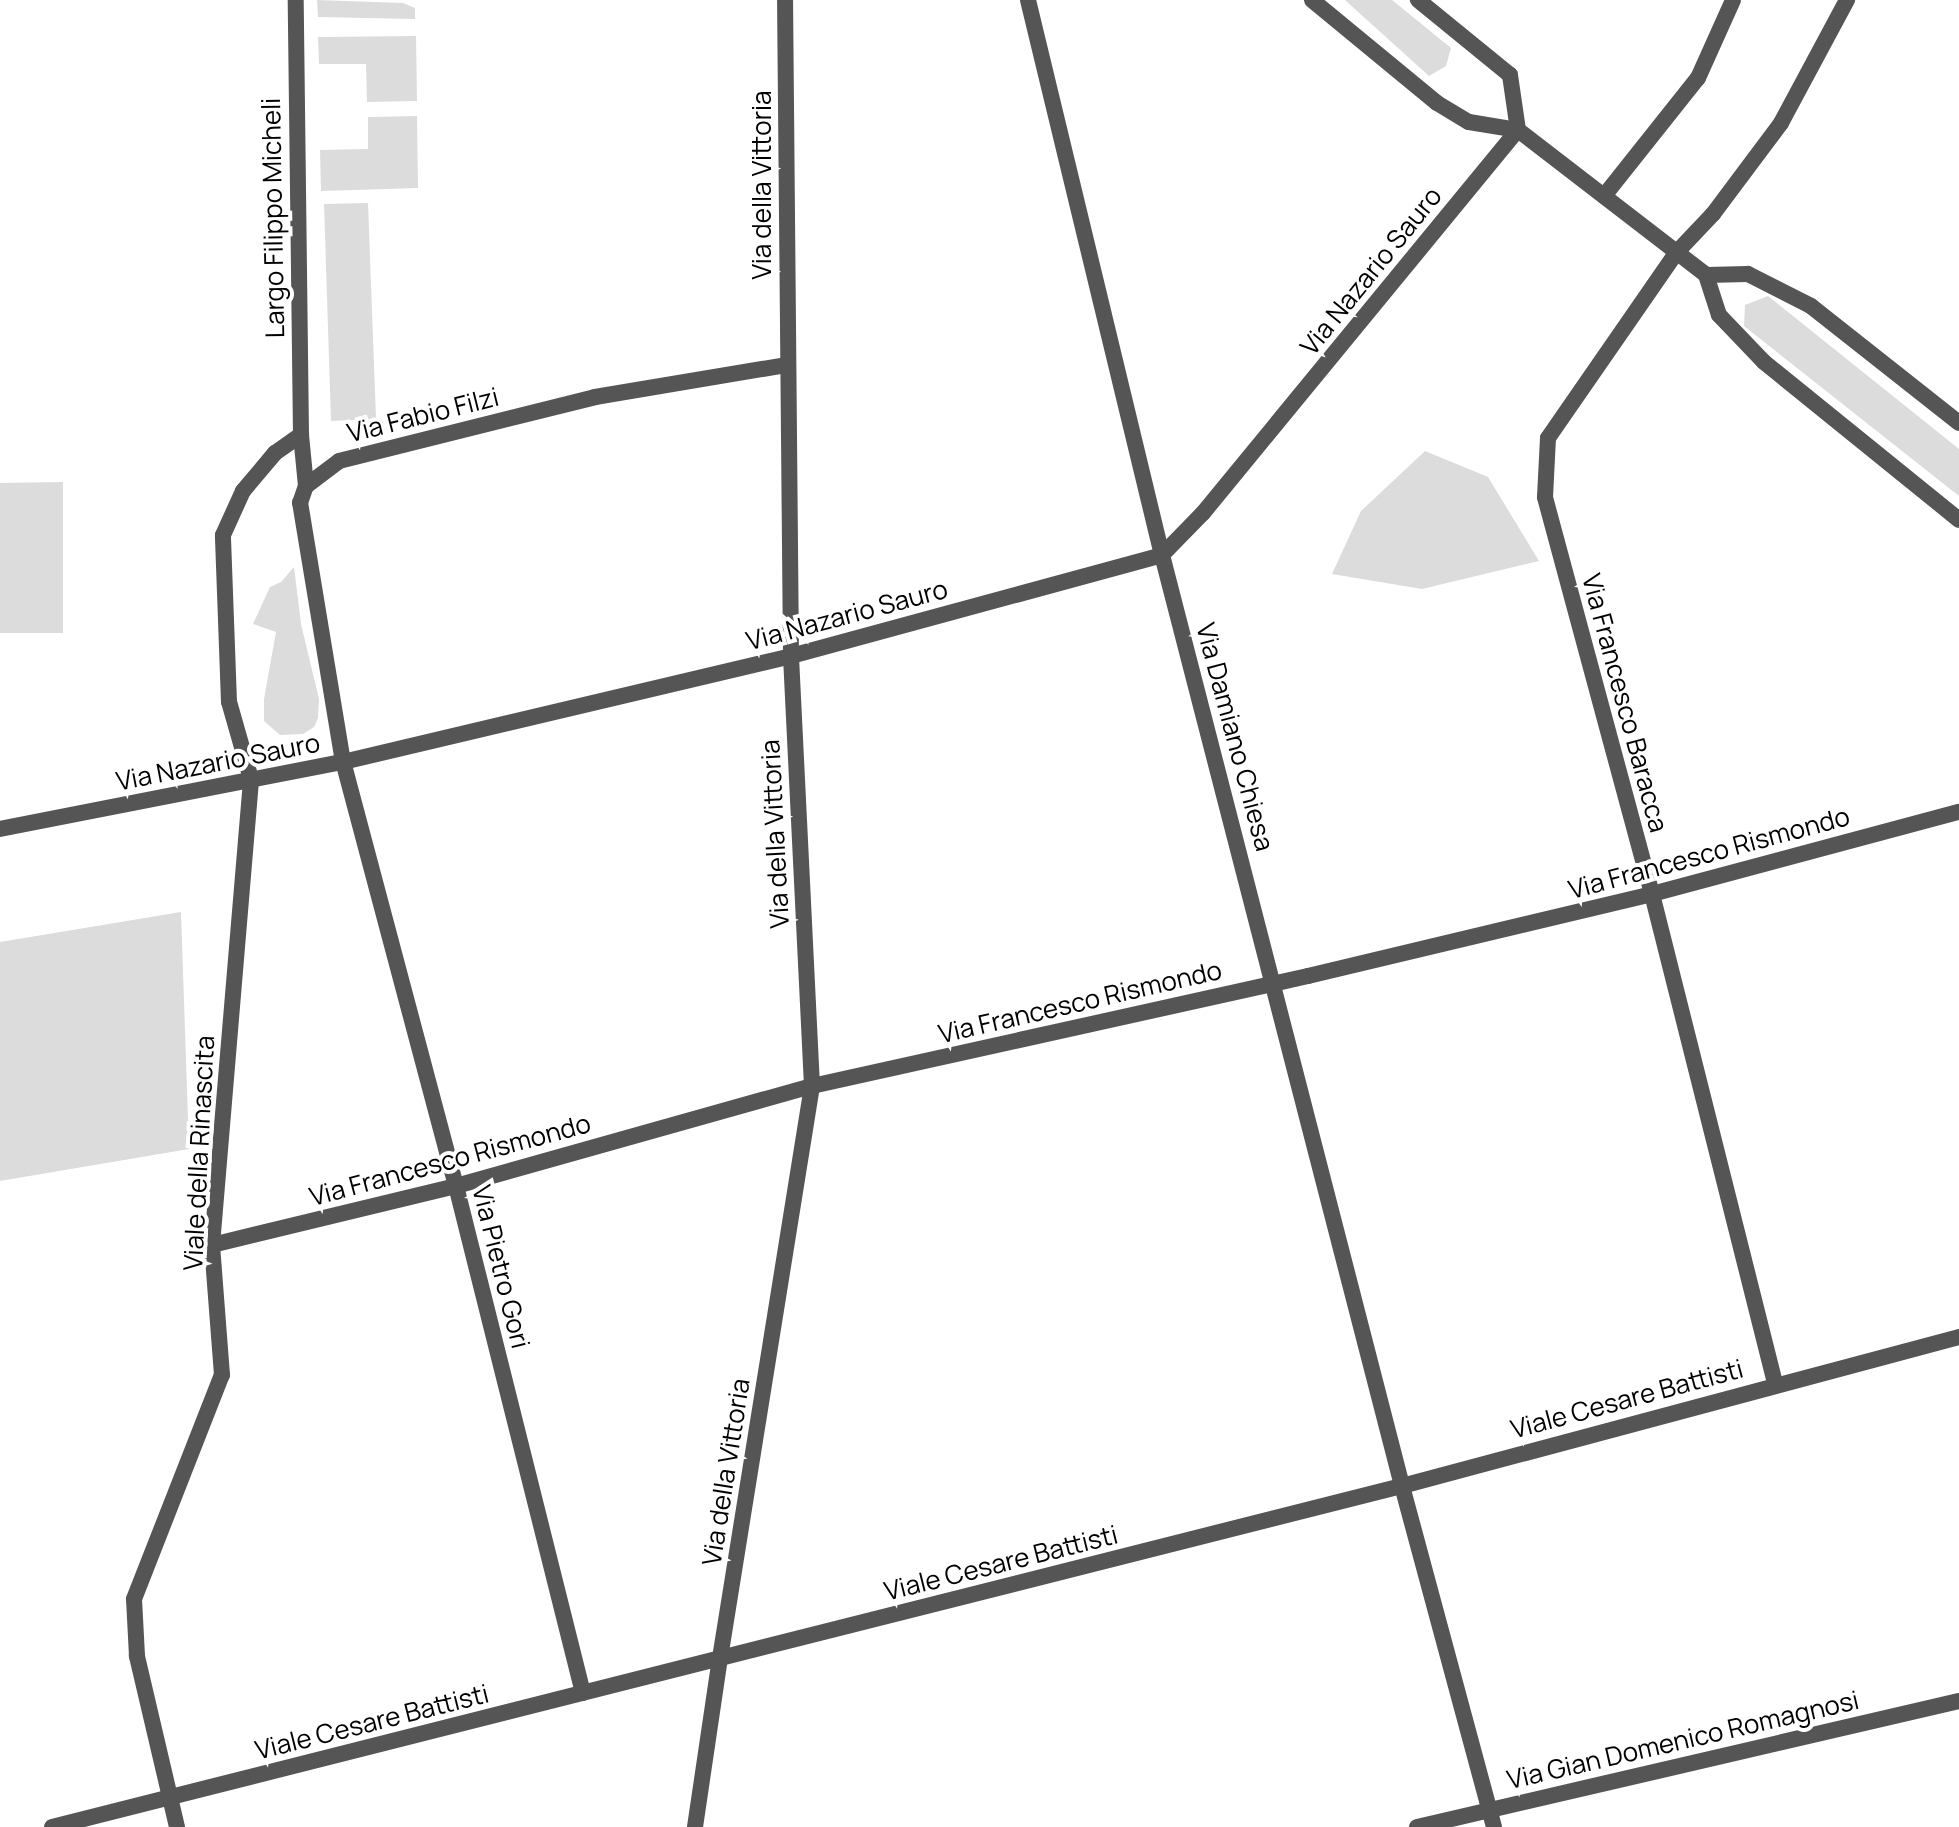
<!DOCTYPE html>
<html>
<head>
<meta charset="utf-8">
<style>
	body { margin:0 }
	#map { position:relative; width:1959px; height:1827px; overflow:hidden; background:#fff; font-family:Manrope,sans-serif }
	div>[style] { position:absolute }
	.green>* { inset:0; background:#dcdcdc }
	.pedestrian>* { height:16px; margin:-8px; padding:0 8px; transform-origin:8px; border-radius:8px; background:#555 }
	.minor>* { height:16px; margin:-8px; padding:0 8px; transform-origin:8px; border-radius:8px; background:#555 }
	.tertiary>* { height:16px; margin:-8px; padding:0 8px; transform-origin:8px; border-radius:8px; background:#555 }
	span { translate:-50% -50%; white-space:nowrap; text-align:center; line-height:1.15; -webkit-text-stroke:8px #fff; paint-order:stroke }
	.street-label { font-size:26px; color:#000 }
</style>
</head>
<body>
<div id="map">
	<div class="green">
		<i style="clip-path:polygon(317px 0,403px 3px,415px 8px,415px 19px,318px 17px)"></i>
		<i style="clip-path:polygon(1345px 0,1392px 0,1451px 48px,1446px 66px,1429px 76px)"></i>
		<i style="clip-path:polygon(416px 36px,417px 101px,367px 102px,366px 64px,319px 64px,318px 37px)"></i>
		<i style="clip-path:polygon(417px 116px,418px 188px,321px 191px,320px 150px,368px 149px,368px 117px)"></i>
		<i style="clip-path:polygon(368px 203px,376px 419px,331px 421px,324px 204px)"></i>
		<i style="clip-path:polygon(1768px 296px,1959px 449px,1959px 496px,1744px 326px,1745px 305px)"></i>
		<i style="clip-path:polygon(1425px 451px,1488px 477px,1539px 561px,1422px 589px,1332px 574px,1361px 511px)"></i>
		<i style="clip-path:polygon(63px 482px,63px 633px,0 633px,0 483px)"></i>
		<i style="clip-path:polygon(294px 567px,301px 624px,319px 699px,318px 718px,314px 727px,303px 734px,280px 735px,264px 721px,264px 699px,276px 632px,253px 624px,270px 587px,281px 582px)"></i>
		<i style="clip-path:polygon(181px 912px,189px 1149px,0 1181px,0 942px)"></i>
	</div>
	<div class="pedestrian">
		<i style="left:301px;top:435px;width:51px;rotate:84.4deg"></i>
		<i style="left:251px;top:779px;width:80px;rotate:-105.9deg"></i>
		<i style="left:229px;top:702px;width:167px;rotate:-92.1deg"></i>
		<i style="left:223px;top:535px;width:48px;rotate:-65.6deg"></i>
		<i style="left:243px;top:491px;width:50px;rotate:-49.9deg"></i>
		<i style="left:275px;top:453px;width:32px;rotate:-35deg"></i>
		<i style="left:301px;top:435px;width:435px;rotate:-90.7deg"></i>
	</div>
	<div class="minor">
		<i style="left:1312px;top:0;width:162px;rotate:39.5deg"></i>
		<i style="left:1437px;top:103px;width:37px;rotate:31deg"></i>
		<i style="left:1469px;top:122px;width:50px;rotate:9.3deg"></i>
		<i style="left:1518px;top:130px;width:56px;rotate:-98.3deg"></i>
		<i style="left:1510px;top:75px;width:119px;rotate:-140.8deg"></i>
		<i style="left:1604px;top:196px;width:151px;rotate:-51.5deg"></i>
		<i style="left:1698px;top:78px;width:85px;rotate:-65.8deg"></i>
		<i style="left:1959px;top:423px;width:189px;rotate:-141.7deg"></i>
		<i style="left:1811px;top:306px;width:71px;rotate:-153.1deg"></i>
		<i style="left:1748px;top:274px;width:42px;rotate:178.6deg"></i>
		<i style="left:1706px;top:275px;width:42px;rotate:72deg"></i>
		<i style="left:1719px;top:315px;width:65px;rotate:46.2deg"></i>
		<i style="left:1764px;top:362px;width:251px;rotate:39deg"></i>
		<i style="left:0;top:829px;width:349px;rotate:-11.1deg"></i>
		<i style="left:343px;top:762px;width:460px;rotate:-13.3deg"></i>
		<i style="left:791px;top:656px;width:385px;rotate:-15.2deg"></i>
		<i style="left:1162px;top:555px;width:59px;rotate:-45.7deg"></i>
		<i style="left:1203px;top:513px;width:496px;rotate:-50.6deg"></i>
		<i style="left:1518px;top:130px;width:237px;rotate:37.6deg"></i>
		<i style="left:212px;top:1245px;width:251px;rotate:-13.6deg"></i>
		<i style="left:456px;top:1186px;width:370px;rotate:-15.7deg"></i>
		<i style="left:812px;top:1086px;width:508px;rotate:-12.5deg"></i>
		<i style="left:1308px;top:976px;width:354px;rotate:-13.4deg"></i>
		<i style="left:1652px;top:894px;width:318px;rotate:-15deg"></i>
		<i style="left:1775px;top:1383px;width:504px;rotate:-104.12deg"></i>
		<i style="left:1652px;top:894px;width:411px;rotate:-105.1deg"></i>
		<i style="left:1545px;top:497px;width:59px;rotate:-87.1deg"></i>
		<i style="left:1548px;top:438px;width:225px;rotate:-55.3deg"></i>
		<i style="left:1676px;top:253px;width:54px;rotate:-46.5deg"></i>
		<i style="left:1713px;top:214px;width:114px;rotate:-53.2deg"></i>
		<i style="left:1781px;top:123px;width:140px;rotate:-61.8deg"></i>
		<i style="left:1402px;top:1486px;width:353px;rotate:74.9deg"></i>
		<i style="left:583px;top:1693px;width:523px;rotate:-104.06deg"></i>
		<i style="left:456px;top:1186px;width:439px;rotate:-104.9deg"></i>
		<i style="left:343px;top:762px;width:263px;rotate:-99.4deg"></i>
		<i style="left:300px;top:503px;width:18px;rotate:-71deg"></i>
		<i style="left:306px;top:486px;width:41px;rotate:-37.1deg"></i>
		<i style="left:339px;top:461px;width:264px;rotate:-14deg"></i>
		<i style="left:595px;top:397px;width:195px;rotate:-9.5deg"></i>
		<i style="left:177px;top:1827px;width:176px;rotate:-103.2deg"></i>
		<i style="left:137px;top:1656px;width:57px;rotate:-93deg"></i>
		<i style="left:134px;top:1599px;width:241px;rotate:-68.6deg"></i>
		<i style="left:222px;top:1375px;width:130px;rotate:-94.4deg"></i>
		<i style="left:212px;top:1245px;width:468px;rotate:-85.2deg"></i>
		<i style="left:695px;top:1827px;width:171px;rotate:-81.6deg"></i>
		<i style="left:1417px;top:1827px;width:556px;rotate:-13.09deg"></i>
	</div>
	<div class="tertiary">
		<i style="left:1028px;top:0;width:571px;rotate:76.43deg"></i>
		<i style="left:1162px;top:555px;width:961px;rotate:75.54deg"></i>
		<i style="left:720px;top:1658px;width:579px;rotate:-80.86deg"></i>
		<i style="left:812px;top:1086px;width:431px;rotate:-92.8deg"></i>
		<i style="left:791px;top:656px;width:656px;rotate:-90.52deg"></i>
		<i style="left:52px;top:1827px;width:1392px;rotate:-14.18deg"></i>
		<i style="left:1402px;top:1486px;width:577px;rotate:-14.98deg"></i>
	</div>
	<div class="street-label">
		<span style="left:762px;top:185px;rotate:-90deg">Via della Vittoria</span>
		<span style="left:273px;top:218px;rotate:-91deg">Largo Filippo Micheli</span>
		<span style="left:1371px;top:271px;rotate:-51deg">Via Nazario Sauro</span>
		<span style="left:423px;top:415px;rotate:-14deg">Via Fabio Filzi</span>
		<span style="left:847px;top:615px;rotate:-15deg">Via Nazario Sauro</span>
		<span style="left:1625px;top:703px;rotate:75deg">Via Francesco Baracca</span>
		<span style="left:1235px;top:737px;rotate:75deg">Via Damiano Chiesa</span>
		<span style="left:218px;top:762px;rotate:-11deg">Via Nazario Sauro</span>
		<span style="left:775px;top:834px;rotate:-93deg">Via della Vittoria</span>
		<span style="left:1709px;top:853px;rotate:-15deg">Via Francesco Rismondo</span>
		<span style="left:1080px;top:1002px;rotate:-13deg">Via Francesco Rismondo</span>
		<span style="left:199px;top:1153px;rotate:-87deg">Viale della Rinascita</span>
		<span style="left:450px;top:1160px;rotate:-15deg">Via Francesco Rismondo</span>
		<span style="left:501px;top:1267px;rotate:76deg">Via Pietro Gori</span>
		<span style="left:1627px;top:1399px;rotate:-15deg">Viale Cesare Battisti</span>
		<span style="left:726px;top:1472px;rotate:-81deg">Via della Vittoria</span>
		<span style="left:1001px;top:1563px;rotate:-14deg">Viale Cesare Battisti</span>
		<span style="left:372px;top:1722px;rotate:-14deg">Viale Cesare Battisti</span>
		<span style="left:1683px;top:1740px;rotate:-13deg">Via Gian Domenico Romagnosi</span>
	</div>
</div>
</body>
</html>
